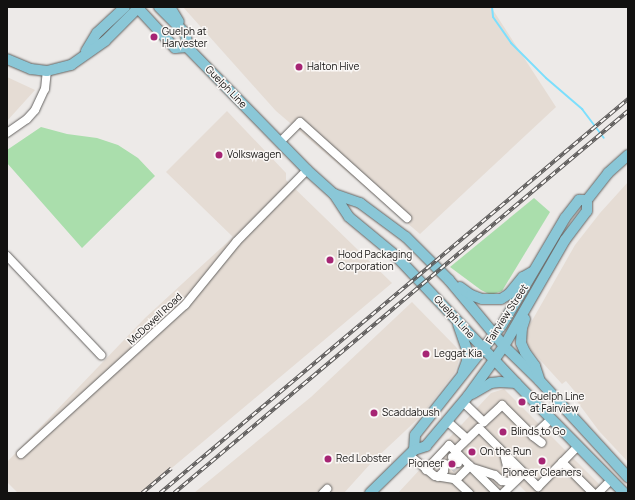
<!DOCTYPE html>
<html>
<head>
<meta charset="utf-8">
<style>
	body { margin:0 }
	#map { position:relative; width:635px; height:500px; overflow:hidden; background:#edeae8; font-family:Manrope,sans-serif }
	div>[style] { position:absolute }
	.built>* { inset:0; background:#e5dcd4 }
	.green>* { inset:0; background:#aadeac }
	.stream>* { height:2px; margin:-1px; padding:0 1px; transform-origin:1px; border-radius:1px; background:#7cdffd }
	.minor-tunnel>* { height:8px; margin-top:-4px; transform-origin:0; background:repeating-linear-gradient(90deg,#ccc9c8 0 8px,transparent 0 12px) }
	.roads { filter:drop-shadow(0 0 1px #656361) drop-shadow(0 0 1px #656361) }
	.minor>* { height:8px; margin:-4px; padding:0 4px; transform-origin:4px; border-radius:4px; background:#fff }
	.major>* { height:10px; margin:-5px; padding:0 5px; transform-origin:5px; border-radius:5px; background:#8ac7d7 }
	.rail>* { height:3.5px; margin-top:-1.75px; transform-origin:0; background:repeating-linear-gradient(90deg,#faf7f5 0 6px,#5e5c5b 0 12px); box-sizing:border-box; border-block:1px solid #5e5c5b }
	.dots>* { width:11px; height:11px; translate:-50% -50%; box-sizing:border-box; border:2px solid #faf7f5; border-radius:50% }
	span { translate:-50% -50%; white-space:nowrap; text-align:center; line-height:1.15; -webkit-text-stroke:3px #faf7f5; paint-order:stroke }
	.poi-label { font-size:10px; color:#121110 }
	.left { translate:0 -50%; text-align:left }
	.right { translate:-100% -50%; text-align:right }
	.street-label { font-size:10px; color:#121110 }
	.frame { position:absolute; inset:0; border:8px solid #121110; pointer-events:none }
</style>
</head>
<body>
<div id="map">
	<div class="built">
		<i style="clip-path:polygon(183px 7px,491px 7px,556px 107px,420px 234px,276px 111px)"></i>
		<i style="clip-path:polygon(7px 77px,35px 90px,7px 121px)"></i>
		<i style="clip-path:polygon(227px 111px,286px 173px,286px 180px,392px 283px,142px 493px,18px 493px,7px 482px,7px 462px,145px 318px,233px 237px,166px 172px)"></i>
		<i style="clip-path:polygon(628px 182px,628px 462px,599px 431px,573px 396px,577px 394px,566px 381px,562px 384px,531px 350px,527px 342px,526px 335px,529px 326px,575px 245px,600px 213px)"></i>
		<i style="clip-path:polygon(412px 302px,457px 348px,460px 357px,455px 372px,421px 416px,372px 462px,344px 493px,194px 493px,311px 397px)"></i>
		<i style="clip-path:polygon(504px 389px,608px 493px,527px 493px,518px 484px,510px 493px,398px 493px,491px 393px)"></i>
	</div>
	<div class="green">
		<i style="clip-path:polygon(41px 127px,67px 134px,97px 138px,118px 145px,138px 158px,155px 176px,82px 248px,7px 163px,7px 150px)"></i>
		<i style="clip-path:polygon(534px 198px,550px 212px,502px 291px,491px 295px,481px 290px,450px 267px)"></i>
	</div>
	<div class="stream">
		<i style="left:492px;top:7px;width:10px;rotate:84deg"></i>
		<i style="left:493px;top:17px;width:32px;rotate:55deg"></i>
		<i style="left:511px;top:43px;width:49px;rotate:45deg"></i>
		<i style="left:546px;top:78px;width:48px;rotate:40.7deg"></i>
		<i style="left:582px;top:109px;width:36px;rotate:53deg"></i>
	</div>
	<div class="minor-tunnel">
		<i style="left:451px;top:470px;width:10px;rotate:-45deg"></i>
	</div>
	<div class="roads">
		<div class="minor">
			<i style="left:7px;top:133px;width:24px;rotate:-35deg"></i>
			<i style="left:27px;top:119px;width:12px;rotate:-48deg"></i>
			<i style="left:35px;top:110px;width:23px;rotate:-65deg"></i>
			<i style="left:45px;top:89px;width:18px;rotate:-84deg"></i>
			<i style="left:280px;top:142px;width:28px;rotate:-45deg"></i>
			<i style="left:300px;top:122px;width:144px;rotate:41.9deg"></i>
			<i style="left:7px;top:256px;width:137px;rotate:46.5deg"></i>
			<i style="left:463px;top:402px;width:29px;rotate:44deg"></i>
			<i style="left:484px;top:422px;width:25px;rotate:-43deg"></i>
			<i style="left:502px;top:405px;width:44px;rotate:45deg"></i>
			<i style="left:533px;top:436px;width:25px;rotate:-43deg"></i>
			<i style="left:447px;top:421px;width:27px;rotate:42deg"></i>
			<i style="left:533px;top:436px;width:11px;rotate:38deg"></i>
			<i style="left:21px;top:454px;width:222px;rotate:-42.3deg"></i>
			<i style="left:185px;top:305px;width:82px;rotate:-50.9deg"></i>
			<i style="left:237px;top:241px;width:100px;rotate:-45.4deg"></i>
			<i style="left:409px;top:455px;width:33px;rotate:39deg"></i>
			<i style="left:435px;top:476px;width:19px;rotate:9deg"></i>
			<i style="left:454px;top:479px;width:21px;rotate:43deg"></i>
			<i style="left:452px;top:457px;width:6px"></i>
			<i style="left:458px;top:457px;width:6px;rotate:90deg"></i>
			<i style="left:562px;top:462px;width:44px;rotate:45deg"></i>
			<i style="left:473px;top:468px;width:23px;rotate:18deg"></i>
			<i style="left:495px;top:475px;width:9px;rotate:41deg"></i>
			<i style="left:502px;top:481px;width:8px;rotate:7deg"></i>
			<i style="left:510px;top:482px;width:6px;rotate:-51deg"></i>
			<i style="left:514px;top:477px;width:4px;rotate:-90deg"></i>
			<i style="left:514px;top:473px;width:10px;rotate:-135deg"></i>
			<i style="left:507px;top:466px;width:12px;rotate:-104deg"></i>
			<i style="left:426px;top:470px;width:34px;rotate:-47deg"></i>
			<i style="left:449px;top:445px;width:8px;rotate:45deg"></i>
			<i style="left:524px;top:473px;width:20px;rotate:45deg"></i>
			<i style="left:538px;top:487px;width:57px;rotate:-45.7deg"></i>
			<i style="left:438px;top:477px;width:8px;rotate:-45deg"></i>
			<i style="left:444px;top:471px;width:7px;rotate:-82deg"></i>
			<i style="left:456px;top:480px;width:20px;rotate:-45deg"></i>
			<i style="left:323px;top:493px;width:6px;rotate:-45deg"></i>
			<i style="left:497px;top:493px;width:59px;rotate:-135deg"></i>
			<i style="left:455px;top:451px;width:33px;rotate:-44deg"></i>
			<i style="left:479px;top:428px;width:64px;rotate:45deg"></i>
			<i style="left:524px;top:473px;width:29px;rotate:136deg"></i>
			<i style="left:598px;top:493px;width:18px;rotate:-45deg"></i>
		</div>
		<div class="major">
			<i style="left:137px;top:7px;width:56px;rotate:47.2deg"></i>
			<i style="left:175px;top:48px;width:12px;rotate:-5deg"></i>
			<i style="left:159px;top:7px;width:38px;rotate:45deg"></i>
			<i style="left:186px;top:34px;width:13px;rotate:86deg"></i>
			<i style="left:187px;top:47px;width:172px;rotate:45.7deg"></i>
			<i style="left:307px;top:170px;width:36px;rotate:42deg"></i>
			<i style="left:334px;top:194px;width:27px;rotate:57deg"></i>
			<i style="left:349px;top:217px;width:61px;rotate:39.7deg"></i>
			<i style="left:396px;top:256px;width:175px;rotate:46.6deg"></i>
			<i style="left:516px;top:383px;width:154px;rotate:45.5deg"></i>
			<i style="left:170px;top:7px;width:17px;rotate:59deg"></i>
			<i style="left:86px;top:51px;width:21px;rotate:-59deg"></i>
			<i style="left:97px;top:33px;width:38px;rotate:-43deg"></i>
			<i style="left:7px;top:59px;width:26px;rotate:23deg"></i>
			<i style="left:31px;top:69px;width:16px;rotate:7deg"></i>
			<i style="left:47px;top:71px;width:25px;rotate:-14deg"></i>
			<i style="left:71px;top:65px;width:42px;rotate:-35.2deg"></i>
			<i style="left:105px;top:41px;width:48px;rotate:-45deg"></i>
			<i style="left:334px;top:194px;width:28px;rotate:19deg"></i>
			<i style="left:360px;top:203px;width:57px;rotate:36.5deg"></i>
			<i style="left:406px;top:237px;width:61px;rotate:45deg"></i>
			<i style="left:449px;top:280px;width:86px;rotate:50.2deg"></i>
			<i style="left:504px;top:346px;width:49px;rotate:44.2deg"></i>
			<i style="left:539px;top:380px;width:132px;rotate:47.5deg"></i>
			<i style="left:460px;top:287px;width:14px;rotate:36deg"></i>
			<i style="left:471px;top:295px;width:12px;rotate:20deg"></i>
			<i style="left:482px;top:299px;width:19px"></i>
			<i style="left:501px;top:299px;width:9px;rotate:-32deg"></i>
			<i style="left:509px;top:294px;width:22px;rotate:-51deg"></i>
			<i style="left:523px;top:277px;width:10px;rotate:-29deg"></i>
			<i style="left:525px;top:319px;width:9px;rotate:108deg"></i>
			<i style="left:522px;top:328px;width:15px;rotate:94deg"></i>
			<i style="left:521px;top:343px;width:10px;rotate:66deg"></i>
			<i style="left:525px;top:352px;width:17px;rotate:54deg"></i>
			<i style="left:535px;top:366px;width:13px;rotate:72deg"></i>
			<i style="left:458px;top:324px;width:28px;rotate:71deg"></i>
			<i style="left:467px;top:350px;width:11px;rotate:90deg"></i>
			<i style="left:467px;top:361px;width:12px;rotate:110deg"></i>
			<i style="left:472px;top:394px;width:22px;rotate:-30deg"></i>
			<i style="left:491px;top:383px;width:9px;rotate:-6deg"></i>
			<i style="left:500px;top:382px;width:16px;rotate:4deg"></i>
			<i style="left:414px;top:450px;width:15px;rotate:-86deg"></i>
			<i style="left:415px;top:435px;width:140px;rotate:-51.7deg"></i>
			<i style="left:502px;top:325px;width:124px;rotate:-59.5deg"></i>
			<i style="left:565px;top:218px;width:23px;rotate:-52deg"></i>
			<i style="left:579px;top:200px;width:8px"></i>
			<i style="left:370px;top:493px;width:62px;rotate:-44.3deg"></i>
			<i style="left:414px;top:450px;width:13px;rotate:-18deg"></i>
			<i style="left:426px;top:446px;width:65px;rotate:-50deg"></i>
			<i style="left:468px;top:396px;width:62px;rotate:-54.2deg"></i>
			<i style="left:504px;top:346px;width:122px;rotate:-60.1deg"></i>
			<i style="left:565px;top:240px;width:36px;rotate:-53deg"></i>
			<i style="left:587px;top:211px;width:11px;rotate:-90deg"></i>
			<i style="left:587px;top:200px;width:34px;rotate:-52deg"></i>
			<i style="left:608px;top:173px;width:27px;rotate:-42deg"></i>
		</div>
	</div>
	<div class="rail">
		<i style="left:142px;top:493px;width:38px;rotate:-40deg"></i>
		<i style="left:160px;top:493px;width:612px;rotate:-40.09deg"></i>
		<i style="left:174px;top:493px;width:593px;rotate:-40.08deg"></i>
	</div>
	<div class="dots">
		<i style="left:154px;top:37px;background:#a62574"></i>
		<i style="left:299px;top:67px;background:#a62574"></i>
		<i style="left:219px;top:155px;background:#a62574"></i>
		<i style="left:330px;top:260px;background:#a62574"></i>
		<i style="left:426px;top:354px;background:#a62574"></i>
		<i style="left:522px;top:402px;background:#a62574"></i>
		<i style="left:374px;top:413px;background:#a62574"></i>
		<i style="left:503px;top:432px;background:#a62574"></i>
		<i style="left:472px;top:452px;background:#a62574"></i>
		<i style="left:328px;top:459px;background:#a62574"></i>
		<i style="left:542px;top:461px;background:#a62574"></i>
		<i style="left:452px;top:464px;background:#a62574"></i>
	</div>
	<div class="poi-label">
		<span class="left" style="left:162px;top:37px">Guelph at<br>Harvester</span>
		<span class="left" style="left:307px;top:67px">Halton Hive</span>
		<span class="left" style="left:227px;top:155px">Volkswagen</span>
		<span class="left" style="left:338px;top:260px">Hood Packaging<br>Corporation</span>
		<span class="left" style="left:434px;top:354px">Leggat Kia</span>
		<span class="left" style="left:530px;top:402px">Guelph Line<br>at Fairview</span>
		<span class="left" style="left:382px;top:413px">Scaddabush</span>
		<span class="left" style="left:511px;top:432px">Blinds to Go</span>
		<span class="left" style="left:480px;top:452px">On the Run</span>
		<span class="left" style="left:336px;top:459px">Red Lobster</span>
		<span class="right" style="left:444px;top:464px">Pioneer</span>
		<span style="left:542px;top:473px">Pioneer Cleaners</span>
	</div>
	<div class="street-label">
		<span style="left:226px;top:87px;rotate:46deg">Guelph Line</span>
		<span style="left:507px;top:314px;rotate:-57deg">Fairview Street</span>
		<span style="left:454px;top:317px;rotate:47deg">Guelph Line</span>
		<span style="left:155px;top:319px;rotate:-43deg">McDowell Road</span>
	</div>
	<div class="frame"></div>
</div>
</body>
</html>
